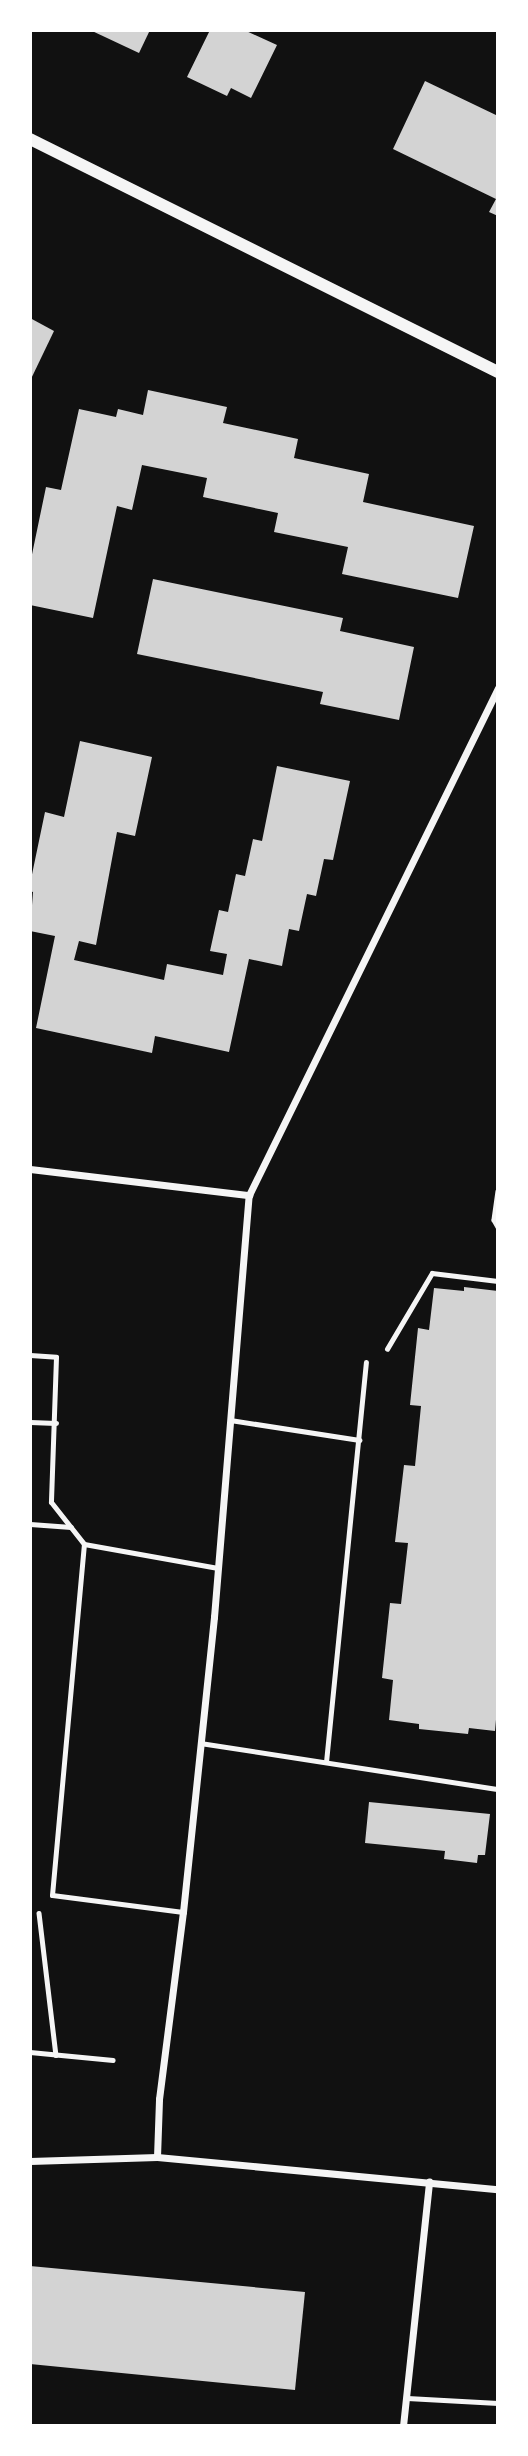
<!DOCTYPE html>
<html>
<head>
<meta charset="utf-8">
<style>
	body { margin:0 }
	#map { position:relative; width:528px; height:2456px; overflow:hidden; background:#111; font-family:"Work Sans",sans-serif }
	div>[style] { position:absolute }
	.building>* { inset:0; background:#d3d3d3 }
	.path>* { height:4.5px; margin:-2.25px; padding:0 2.25px; transform-origin:2.25px; border-radius:2.25px; background:#f5f5f5 }
	.service>* { height:5px; margin:-2.5px; padding:0 2.5px; transform-origin:2.5px; border-radius:2.5px; background:#f5f5f5 }
	.minor>* { height:7px; margin:-3.5px; padding:0 3.5px; transform-origin:3.5px; border-radius:3.5px; background:#f5f5f5 }
	.tertiary>* { height:12px; margin:-6px; padding:0 6px; transform-origin:6px; border-radius:6px; background:#f5f5f5 }
	span { translate:-50% -50%; white-space:nowrap; text-align:center; line-height:1.15; -webkit-text-stroke:7px #fff; paint-order:stroke }
	.frame { position:absolute; inset:0; border:32px solid #fff; pointer-events:none }
</style>
</head>
<body>
<div id="map">
	<div class="building">
		<i style="clip-path:polygon(90px 30px,150px 30px,139px 53px)"></i>
		<i style="clip-path:polygon(210px 30px,244px 30px,277px 45px,251px 98px,231px 88px,227px 96px,187px 77px)"></i>
		<i style="clip-path:polygon(425px 81px,498px 116px,498px 216px,489px 212px,496px 199px,393px 149px)"></i>
		<i style="clip-path:polygon(30px 318px,54px 331px,30px 381px)"></i>
		<i style="clip-path:polygon(148px 390px,227px 407px,223px 423px,298px 439px,294px 458px,369px 474px,363px 502px,474px 526px,458px 598px,342px 574px,348px 547px,274px 532px,278px 513px,203px 497px,207px 478px,142px 465px,132px 510px,117px 506px,93px 618px,30px 605px,30px 564px,46px 487px,61px 490px,79px 409px,116px 417px,118px 409px,143px 415px)"></i>
		<i style="clip-path:polygon(153px 579px,343px 618px,340px 631px,414px 647px,399px 720px,320px 704px,323px 692px,137px 654px)"></i>
		<i style="clip-path:polygon(80px 741px,152px 757px,135px 836px,117px 832px,96px 945px,79px 941px,74px 960px,164px 980px,167px 964px,223px 975px,227px 954px,210px 951px,219px 910px,228px 912px,236px 874px,245px 876px,253px 839px,262px 841px,277px 766px,350px 781px,333px 860px,324px 859px,316px 896px,307px 894px,299px 931px,289px 929px,282px 966px,249px 959px,229px 1052px,155px 1036px,152px 1053px,36px 1028px,55px 936px,30px 931px,33px 892px,30px 891px,30px 884px,45px 812px,64px 817px)"></i>
		<i style="clip-path:polygon(464px 1287px,498px 1291px,498px 1697px,495px 1731px,469px 1728px,468px 1734px,419px 1729px,419px 1724px,389px 1720px,393px 1680px,382px 1678px,390px 1603px,401px 1604px,408px 1543px,395px 1542px,404px 1465px,415px 1466px,421px 1406px,410px 1405px,418px 1328px,429px 1330px,434px 1288px,464px 1291px)"></i>
		<i style="clip-path:polygon(369px 1802px,490px 1814px,485px 1855px,478px 1855px,477px 1863px,444px 1859px,445px 1851px,365px 1843px)"></i>
		<i style="clip-path:polygon(30px 2266px,305px 2292px,295px 2390px,30px 2364px)"></i>
	</div>
	<div class="path">
		<i style="left:498px;top:1191px;width:29px;rotate:98deg"></i>
		<i style="left:494px;top:1220px;width:8px;rotate:60deg"></i>
		<i style="left:387px;top:1349px;width:88px;rotate:-59.4deg"></i>
		<i style="left:432px;top:1273px;width:66px;rotate:6.9deg"></i>
		<i style="left:39px;top:1913px;width:143px;rotate:83.2deg"></i>
		<i style="left:30px;top:2052px;width:83px;rotate:5.5deg"></i>
	</div>
	<div class="service">
		<i style="left:30px;top:1355px;width:26px;rotate:4deg"></i>
		<i style="left:56px;top:1357px;width:145px;rotate:92deg"></i>
		<i style="left:51px;top:1502px;width:53px;rotate:51.8deg"></i>
		<i style="left:230px;top:1420px;width:131px;rotate:8.8deg"></i>
		<i style="left:30px;top:1422px;width:26px;rotate:2deg"></i>
		<i style="left:30px;top:1524px;width:41px;rotate:4.2deg"></i>
		<i style="left:200px;top:1743px;width:302px;rotate:8.8deg"></i>
		<i style="left:326px;top:1762px;width:402px;rotate:-84.3deg"></i>
		<i style="left:183px;top:1912px;width:132px;rotate:-172.6deg"></i>
		<i style="left:52px;top:1895px;width:352px;rotate:-84.8deg"></i>
		<i style="left:84px;top:1544px;width:136px;rotate:10.2deg"></i>
		<i style="left:407px;top:2398px;width:91px;rotate:3.1deg"></i>
	</div>
	<div class="minor">
		<i style="left:30px;top:1169px;width:221px;rotate:6.8deg"></i>
		<i style="left:157px;top:2157px;width:58px;rotate:-88deg"></i>
		<i style="left:159px;top:2099px;width:189px;rotate:-82.7deg"></i>
		<i style="left:183px;top:1912px;width:297px;rotate:-84deg"></i>
		<i style="left:214px;top:1617px;width:423px;rotate:-85.3deg"></i>
		<i style="left:249px;top:1195px;width:565px;rotate:-63.84deg"></i>
		<i style="left:30px;top:2161px;width:127px;rotate:-1.8deg"></i>
		<i style="left:157px;top:2157px;width:342px;rotate:5.4deg"></i>
		<i style="left:403px;top:2426px;width:246px;rotate:-83.9deg"></i>
	</div>
	<div class="tertiary">
		<i style="left:30px;top:139px;width:523px;rotate:26.47deg"></i>
	</div>
	<div class="frame"></div>
</div>
</body>
</html>
